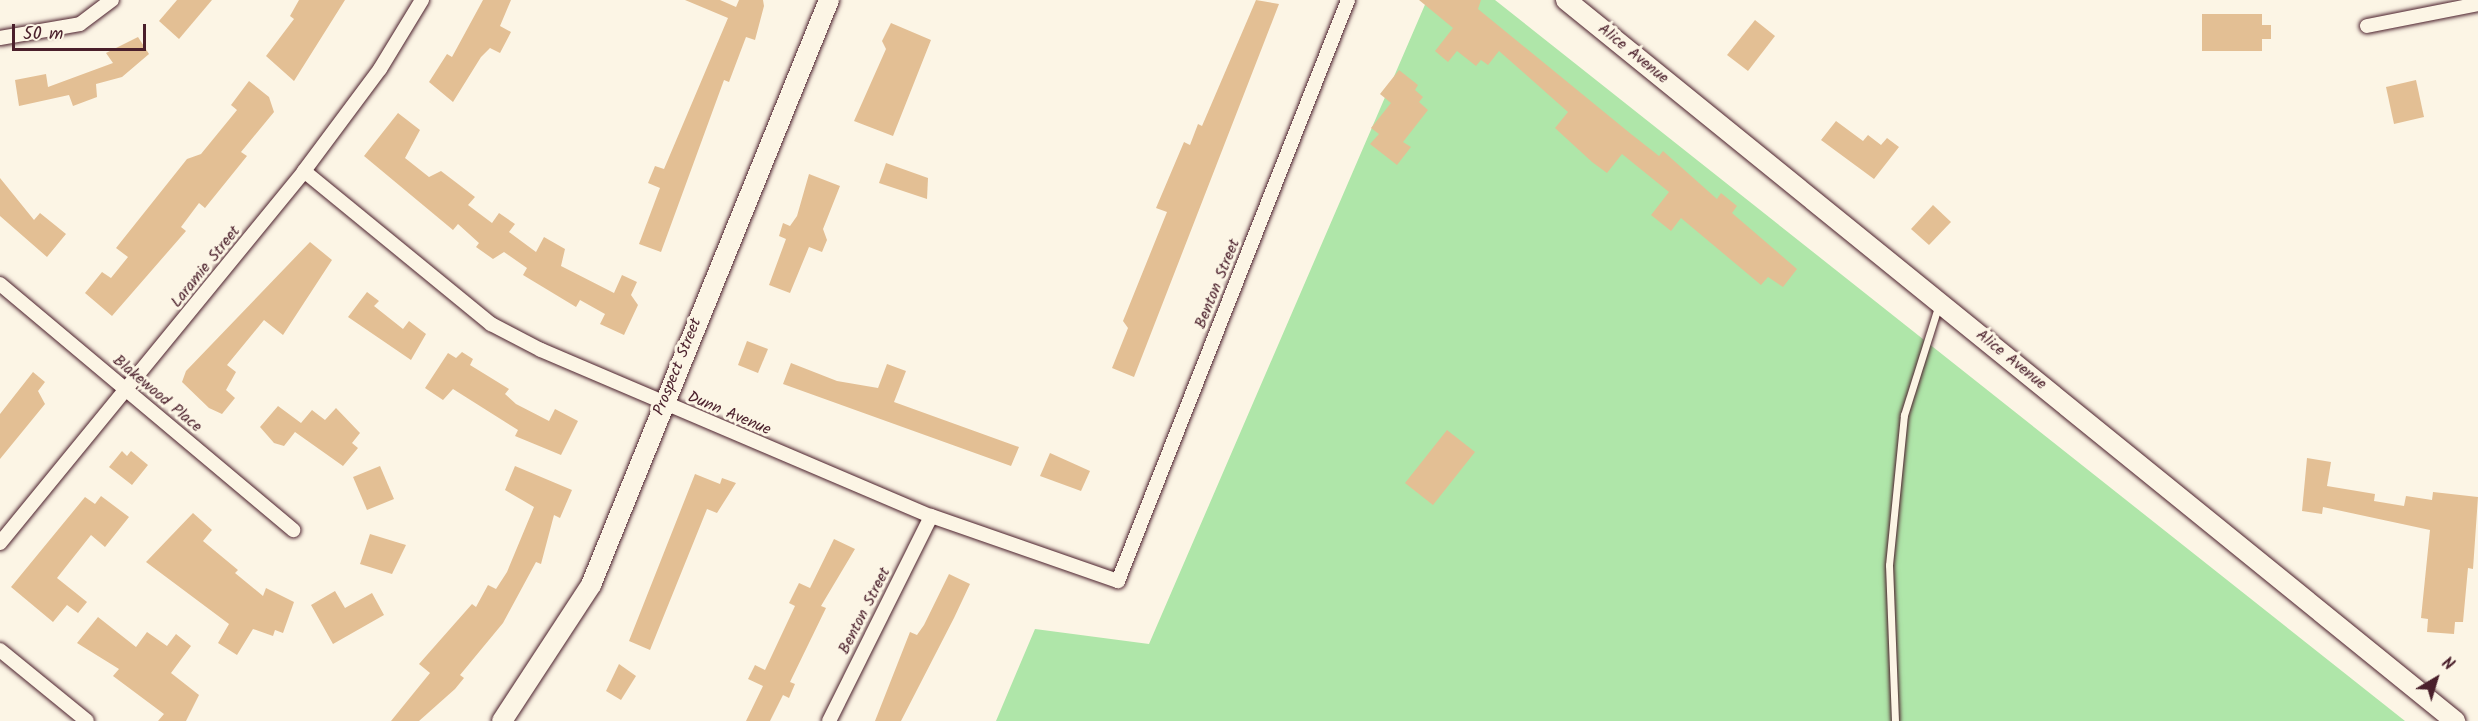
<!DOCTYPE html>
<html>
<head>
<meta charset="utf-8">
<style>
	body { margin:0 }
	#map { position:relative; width:2478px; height:721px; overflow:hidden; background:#fcf5e5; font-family:Kalam,sans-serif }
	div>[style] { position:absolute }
	.green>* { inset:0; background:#afe6a9 }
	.building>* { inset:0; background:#e3bf94 }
	.roads { filter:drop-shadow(0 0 2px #4a1f2b) drop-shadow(0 0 2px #4a1f2b) }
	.lane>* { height:7px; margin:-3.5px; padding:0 3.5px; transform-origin:3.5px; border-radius:3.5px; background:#fcf5e5 }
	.street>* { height:14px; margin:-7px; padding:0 7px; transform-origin:7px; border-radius:7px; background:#fcf5e5 }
	.secondary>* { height:20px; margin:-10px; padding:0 10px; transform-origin:10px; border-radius:10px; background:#fcf5e5 }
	span { translate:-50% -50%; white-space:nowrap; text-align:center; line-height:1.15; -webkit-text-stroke:6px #fcf5e5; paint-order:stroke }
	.street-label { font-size:16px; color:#4a1f2b }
	.north { position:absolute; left:2406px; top:649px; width:60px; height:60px; -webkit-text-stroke:4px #fcf5e5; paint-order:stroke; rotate:38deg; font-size:16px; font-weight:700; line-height:24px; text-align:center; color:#4a1f2b }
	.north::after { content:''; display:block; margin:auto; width:21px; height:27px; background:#4a1f2b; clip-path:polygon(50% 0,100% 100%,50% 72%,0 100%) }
	.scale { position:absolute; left:12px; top:24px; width:134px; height:27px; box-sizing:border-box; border:3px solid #4a1f2b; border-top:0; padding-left:8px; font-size:18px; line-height:21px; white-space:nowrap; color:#4a1f2b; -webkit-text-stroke:4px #fcf5e5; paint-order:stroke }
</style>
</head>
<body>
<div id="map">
	<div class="green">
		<i style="clip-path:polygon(1427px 0,1495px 0,2405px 721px,996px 721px,1035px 629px,1149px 644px)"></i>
	</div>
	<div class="building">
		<i style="clip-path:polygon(177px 0,212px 0,179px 39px,159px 21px)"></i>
		<i style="clip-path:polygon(299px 0,345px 0,294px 81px,266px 56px,294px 19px,290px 16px)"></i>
		<i style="clip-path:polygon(483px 0,511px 0,500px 26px,511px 32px,500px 53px,490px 48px,481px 57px,453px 102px,429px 82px,447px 54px,452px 57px)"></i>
		<i style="clip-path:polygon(685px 0,720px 0,736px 7px,739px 0,763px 0,764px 6px,755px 40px,746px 37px,729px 82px,724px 80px,661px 252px,639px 244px,660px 188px,648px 183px,655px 166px,664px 169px,728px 18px)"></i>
		<i style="clip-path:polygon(1256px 0,1279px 4px,1134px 377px,1112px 368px,1128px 328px,1123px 321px,1167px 212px,1156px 208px,1184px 142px,1190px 145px,1198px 124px,1202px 126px)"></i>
		<i style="clip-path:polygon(1419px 0,1481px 0,1478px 9px,1631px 134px,1659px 156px,1663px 151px,1717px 199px,1721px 193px,1737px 206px,1732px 213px,1797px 269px,1783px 287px,1768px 277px,1761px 285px,1681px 218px,1671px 231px,1651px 215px,1669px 192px,1622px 154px,1607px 173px,1592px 162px,1555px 128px,1568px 112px,1499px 51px,1488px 65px,1481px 60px,1476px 66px,1457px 51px,1448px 62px,1435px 51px,1453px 28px)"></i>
		<i style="clip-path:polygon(2202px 14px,2262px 14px,2262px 25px,2271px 25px,2271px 39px,2262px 39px,2262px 51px,2202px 51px)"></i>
		<i style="clip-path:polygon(1755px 20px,1775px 36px,1748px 71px,1727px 55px)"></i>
		<i style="clip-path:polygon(891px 23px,931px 40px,893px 136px,854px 121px,886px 49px,882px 41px)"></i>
		<i style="clip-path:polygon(138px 37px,149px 54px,122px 77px,96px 84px,97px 97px,73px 106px,69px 95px,19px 106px,15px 80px,46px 74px,48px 87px,113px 63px,106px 53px)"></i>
		<i style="clip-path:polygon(1399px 70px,1418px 85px,1415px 90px,1423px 97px,1419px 102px,1428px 110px,1403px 142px,1411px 147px,1397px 165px,1370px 144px,1379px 134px,1371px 128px,1391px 103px,1380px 94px)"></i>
		<i style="clip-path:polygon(2416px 80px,2424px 117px,2394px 124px,2386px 87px)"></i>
		<i style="clip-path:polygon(249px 81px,269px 97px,274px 112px,241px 152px,247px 156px,205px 208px,199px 203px,181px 227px,186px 231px,112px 316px,85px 293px,102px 272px,111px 278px,128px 257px,116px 248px,187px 159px,201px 154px,237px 110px,231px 105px)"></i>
		<i style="clip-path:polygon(398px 113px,420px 130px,405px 158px,429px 177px,441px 171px,462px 187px,475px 197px,468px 205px,492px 223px,499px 213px,515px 224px,509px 232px,536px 252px,544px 237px,565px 249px,561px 266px,614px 293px,622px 275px,637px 282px,631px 295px,638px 305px,624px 335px,600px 324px,605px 314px,580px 300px,576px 307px,523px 275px,527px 268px,504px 252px,493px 259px,476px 247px,479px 243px,458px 224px,453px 230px,364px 156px)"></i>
		<i style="clip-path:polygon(1836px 121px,1863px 141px,1868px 135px,1881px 145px,1887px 138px,1899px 147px,1874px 179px,1821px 140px)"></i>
		<i style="clip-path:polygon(886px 163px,928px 178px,927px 199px,879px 183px)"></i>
		<i style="clip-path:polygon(809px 174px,840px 186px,823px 229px,827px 240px,822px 252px,809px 247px,790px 293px,769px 285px,786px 239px,779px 236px,783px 223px,790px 226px,797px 216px)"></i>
		<i style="clip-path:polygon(0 178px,34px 220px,40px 213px,66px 234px,47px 257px,0 216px)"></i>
		<i style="clip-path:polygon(1933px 205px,1951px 222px,1929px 245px,1911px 229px)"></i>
		<i style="clip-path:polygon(310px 242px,332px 260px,283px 335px,264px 320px,227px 365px,236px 372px,226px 390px,235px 398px,222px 414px,209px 408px,182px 382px,186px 371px)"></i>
		<i style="clip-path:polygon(367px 292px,379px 301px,374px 306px,403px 329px,409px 321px,426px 334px,411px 360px,348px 317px)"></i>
		<i style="clip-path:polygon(747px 341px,768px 349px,758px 373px,738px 365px)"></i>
		<i style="clip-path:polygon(462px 352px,473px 359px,470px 365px,509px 389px,505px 394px,516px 404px,549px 421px,555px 409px,578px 421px,561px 455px,515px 436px,518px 430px,453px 389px,443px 400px,425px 388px,448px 353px,456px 358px)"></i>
		<i style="clip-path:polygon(791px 363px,837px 381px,878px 388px,887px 364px,906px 371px,894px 402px,1019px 447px,1011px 466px,783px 384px)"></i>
		<i style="clip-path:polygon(33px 372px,45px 382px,38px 391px,45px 404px,0 459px,0 414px)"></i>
		<i style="clip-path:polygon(278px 406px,301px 423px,312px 410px,325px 420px,336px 408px,360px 433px,352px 443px,358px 448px,343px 466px,295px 432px,284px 446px,274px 443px,260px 427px)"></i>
		<i style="clip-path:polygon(1447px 430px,1475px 452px,1433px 505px,1405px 483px)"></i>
		<i style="clip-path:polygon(122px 451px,127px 456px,131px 451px,148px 465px,132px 485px,109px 467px)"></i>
		<i style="clip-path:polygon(1050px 453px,1090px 471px,1081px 491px,1040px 476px)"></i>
		<i style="clip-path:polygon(2307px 458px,2331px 462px,2327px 486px,2375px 494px,2374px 501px,2404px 506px,2406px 496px,2432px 500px,2433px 492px,2478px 497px,2473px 569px,2468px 568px,2463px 622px,2455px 622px,2454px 634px,2427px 632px,2428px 619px,2421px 618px,2430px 530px,2323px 507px,2322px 514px,2302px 511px)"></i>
		<i style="clip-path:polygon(380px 466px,394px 499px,367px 510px,353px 477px)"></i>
		<i style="clip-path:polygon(515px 466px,572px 490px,560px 518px,554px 515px,541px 564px,536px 562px,503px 623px,460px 675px,464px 678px,455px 689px,419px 721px,391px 721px,430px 673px,419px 664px,472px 604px,476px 607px,488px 585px,496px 589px,507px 572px,534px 507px,505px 490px)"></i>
		<i style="clip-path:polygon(695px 474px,720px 484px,722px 478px,736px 483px,717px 513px,707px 509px,650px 650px,629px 641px)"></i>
		<i style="clip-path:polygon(101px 496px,129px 517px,105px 547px,91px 535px,57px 578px,87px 602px,78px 613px,67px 605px,53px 622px,11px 587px,85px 497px,95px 504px)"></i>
		<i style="clip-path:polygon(193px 513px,212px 530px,203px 541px,238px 570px,235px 573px,263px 596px,266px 588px,294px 602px,283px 633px,275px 630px,273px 636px,253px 629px,237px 655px,218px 643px,229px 624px,146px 562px)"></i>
		<i style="clip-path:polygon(370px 534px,406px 545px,392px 574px,360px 564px)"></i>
		<i style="clip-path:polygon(834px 539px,855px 549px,821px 606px,826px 608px,790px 682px,795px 684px,789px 698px,783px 695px,770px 721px,746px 721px,763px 686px,748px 679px,755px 665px,765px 670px,795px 606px,789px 603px,799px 583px,810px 588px)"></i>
		<i style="clip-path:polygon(949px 574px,970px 584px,954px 618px,901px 721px,875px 721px,910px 632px,917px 635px,924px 625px)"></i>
		<i style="clip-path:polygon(335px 591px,345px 608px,372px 593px,384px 615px,333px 644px,311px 605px)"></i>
		<i style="clip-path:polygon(98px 617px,136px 647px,147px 632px,167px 646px,176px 634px,191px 646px,171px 673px,199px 695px,186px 721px,158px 721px,164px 714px,113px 676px,119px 669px,77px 643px)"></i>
		<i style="clip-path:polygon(619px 664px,636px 676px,621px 700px,606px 691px)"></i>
	</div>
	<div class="roads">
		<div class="lane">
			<i style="left:1895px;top:721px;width:156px;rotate:-92.2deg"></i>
			<i style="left:1889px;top:565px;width:151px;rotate:-84.3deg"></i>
			<i style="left:1904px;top:415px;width:116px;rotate:-72.5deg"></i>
		</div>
		<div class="street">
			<i style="left:2367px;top:26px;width:113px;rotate:-11.2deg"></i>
			<i style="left:0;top:38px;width:81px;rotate:-9.9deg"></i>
			<i style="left:80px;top:24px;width:40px;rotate:-37deg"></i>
			<i style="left:304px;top:171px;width:242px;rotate:39.3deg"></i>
			<i style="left:491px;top:324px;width:56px;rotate:27.5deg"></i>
			<i style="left:541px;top:350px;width:424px;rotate:23.1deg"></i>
			<i style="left:931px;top:516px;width:198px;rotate:19.2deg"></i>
			<i style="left:1118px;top:581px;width:625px;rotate:-68.4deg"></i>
			<i style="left:0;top:284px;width:383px;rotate:40deg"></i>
			<i style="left:0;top:543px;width:480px;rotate:-50.7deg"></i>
			<i style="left:304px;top:171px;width:127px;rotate:-53.3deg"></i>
			<i style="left:380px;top:69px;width:81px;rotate:-58.7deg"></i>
			<i style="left:0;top:650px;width:112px;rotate:39.2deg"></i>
			<i style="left:829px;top:721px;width:229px;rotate:-63.5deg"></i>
		</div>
		<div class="secondary">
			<i style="left:1566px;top:0;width:1145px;rotate:39.04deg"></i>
			<i style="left:502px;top:721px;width:163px;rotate:-56.8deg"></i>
			<i style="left:591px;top:585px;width:632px;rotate:-67.86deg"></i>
		</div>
	</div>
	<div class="street-label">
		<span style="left:1633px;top:54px;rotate:39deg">Alice Avenue</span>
		<span style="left:206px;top:267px;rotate:-51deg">Laramie Street</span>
		<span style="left:1218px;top:284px;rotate:-68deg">Benton Street</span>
		<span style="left:2011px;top:360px;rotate:39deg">Alice Avenue</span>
		<span style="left:678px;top:367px;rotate:-68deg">Prospect Street</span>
		<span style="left:157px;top:394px;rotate:40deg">Blakewood Place</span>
		<span style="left:729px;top:414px;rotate:23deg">Dunn Avenue</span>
		<span style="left:865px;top:611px;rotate:-63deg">Benton Street</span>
	</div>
	<div class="north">N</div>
	<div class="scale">50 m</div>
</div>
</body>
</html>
